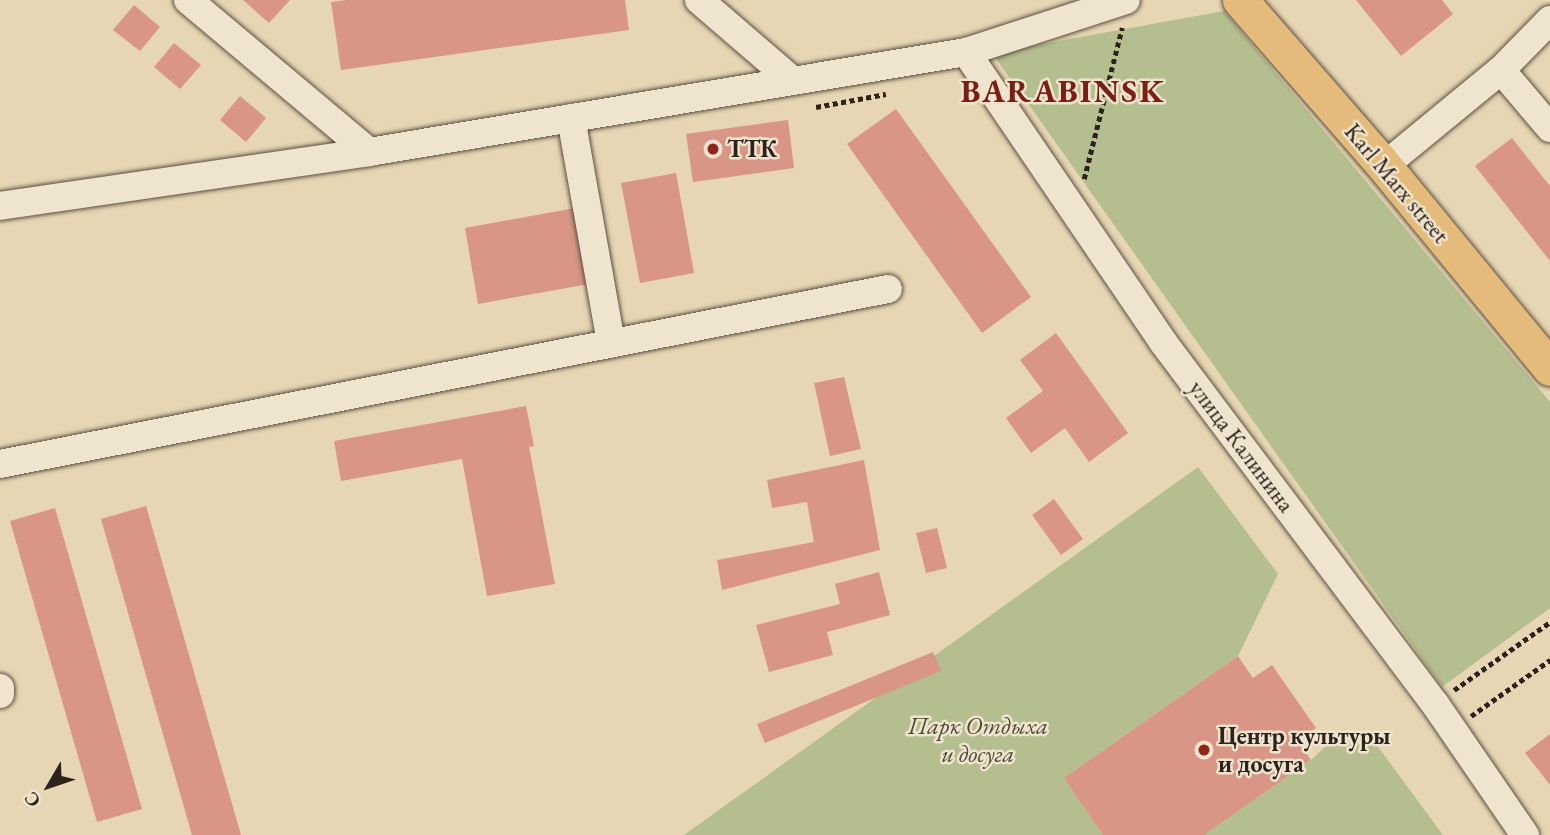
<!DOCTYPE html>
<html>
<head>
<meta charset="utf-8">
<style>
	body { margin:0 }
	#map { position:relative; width:1550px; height:835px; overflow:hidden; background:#e7d6b3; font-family:"EB Garamond",serif }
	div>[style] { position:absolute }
	.green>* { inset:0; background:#b4be8e }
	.building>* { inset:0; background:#d99585 }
	.path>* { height:4.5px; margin-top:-2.25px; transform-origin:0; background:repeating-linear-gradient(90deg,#2e221c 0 5px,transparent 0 8.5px) }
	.roads { filter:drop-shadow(0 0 2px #5c4f42) drop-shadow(0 0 2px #5c4f42) }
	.minor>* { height:28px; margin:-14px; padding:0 14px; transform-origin:14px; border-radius:14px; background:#efe4ce }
	.major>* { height:35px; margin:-17.5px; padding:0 17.5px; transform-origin:17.5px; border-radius:17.5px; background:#e4bb7a }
	.dots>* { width:19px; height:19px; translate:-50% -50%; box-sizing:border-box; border:4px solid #efe4ce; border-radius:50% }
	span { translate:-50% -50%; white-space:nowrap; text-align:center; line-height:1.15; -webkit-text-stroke:5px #efe4ce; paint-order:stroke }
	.poi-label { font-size:24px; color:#2e221c; font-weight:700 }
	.left { translate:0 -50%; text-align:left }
	.street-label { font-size:24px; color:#2e221c }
	.park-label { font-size:24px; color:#504938; font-style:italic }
	.district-label { font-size:32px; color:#7a1f14; font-weight:700; letter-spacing:2px }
	.north { position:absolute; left:14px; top:751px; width:70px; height:70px; -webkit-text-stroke:5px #efe4ce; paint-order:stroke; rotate:231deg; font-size:19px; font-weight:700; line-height:28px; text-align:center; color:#2e221c }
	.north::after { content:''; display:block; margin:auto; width:24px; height:32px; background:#2e221c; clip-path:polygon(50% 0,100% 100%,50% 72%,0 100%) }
</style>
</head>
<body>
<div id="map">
	<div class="green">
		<i style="clip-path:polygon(1224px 11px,1550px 402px,1550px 608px,1442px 687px,992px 53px)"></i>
		<i style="clip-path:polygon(1198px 467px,1278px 574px,1238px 656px,1064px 778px,1103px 835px,684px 835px)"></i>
		<i style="clip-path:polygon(1376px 744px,1443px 835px,1204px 835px,1311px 760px,1327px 745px)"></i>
	</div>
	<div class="building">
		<i style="clip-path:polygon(243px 0,290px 0,269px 23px)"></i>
		<i style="clip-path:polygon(347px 0,625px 0,629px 30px,341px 70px,331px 2px)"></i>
		<i style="clip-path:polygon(1356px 0,1442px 0,1453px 14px,1401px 56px)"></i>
		<i style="clip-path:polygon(134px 5px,160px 27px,140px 51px,113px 30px)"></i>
		<i style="clip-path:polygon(174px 43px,201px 65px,180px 89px,154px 67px)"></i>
		<i style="clip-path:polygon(240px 96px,266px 118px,246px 142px,220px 120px)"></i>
		<i style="clip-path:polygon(896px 109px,1031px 297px,982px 333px,847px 144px)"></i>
		<i style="clip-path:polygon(788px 120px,794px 168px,693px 182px,686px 134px)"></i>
		<i style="clip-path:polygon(1512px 138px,1550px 186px,1550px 261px,1475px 166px)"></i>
		<i style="clip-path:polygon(676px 173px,694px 273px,640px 283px,621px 183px)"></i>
		<i style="clip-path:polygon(575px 208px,589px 284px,478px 304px,465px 228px)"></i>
		<i style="clip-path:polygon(1056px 333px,1128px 433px,1089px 462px,1065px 428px,1031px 453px,1006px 418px,1043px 391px,1020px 360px)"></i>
		<i style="clip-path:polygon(844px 377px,861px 449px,830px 456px,814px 383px)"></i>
		<i style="clip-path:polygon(526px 406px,534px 446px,529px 447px,555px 584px,487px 596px,462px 459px,341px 481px,334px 441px)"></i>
		<i style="clip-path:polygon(864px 460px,880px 550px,722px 590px,717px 560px,814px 542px,807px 502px,772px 508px,767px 480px)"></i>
		<i style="clip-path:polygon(1054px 499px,1083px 539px,1061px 555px,1032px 515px)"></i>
		<i style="clip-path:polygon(146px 506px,241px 835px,192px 835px,101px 519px)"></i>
		<i style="clip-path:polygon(55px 508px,142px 809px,97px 822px,10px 521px)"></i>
		<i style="clip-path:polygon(937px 528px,947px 568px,926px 573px,916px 533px)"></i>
		<i style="clip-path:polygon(879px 572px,890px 615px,827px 632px,833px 655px,769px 672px,756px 625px,840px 604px,835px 584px)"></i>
		<i style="clip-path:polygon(933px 652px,941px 671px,765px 743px,757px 724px)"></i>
		<i style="clip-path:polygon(1238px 656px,1253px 678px,1272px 665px,1316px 728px,1297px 741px,1311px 760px,1204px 835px,1103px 835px,1064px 778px)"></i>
		<i style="clip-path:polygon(1550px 734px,1550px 785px,1525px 753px)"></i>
	</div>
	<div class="path">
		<i style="left:816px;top:107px;width:71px;rotate:-10.5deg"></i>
		<i style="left:1084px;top:179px;width:156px;rotate:-75.9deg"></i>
		<i style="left:1454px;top:690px;width:118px;rotate:-35.3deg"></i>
		<i style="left:1471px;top:716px;width:97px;rotate:-35.3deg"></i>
	</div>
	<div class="roads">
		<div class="minor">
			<i style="left:188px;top:0;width:236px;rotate:40deg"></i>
			<i style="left:699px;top:0;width:121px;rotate:40.7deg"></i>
			<i style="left:966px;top:52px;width:351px;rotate:55.8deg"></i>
			<i style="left:1163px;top:342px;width:453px;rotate:53.1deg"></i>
			<i style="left:1435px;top:704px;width:159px;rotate:55.5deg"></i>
			<i style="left:1501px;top:70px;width:70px;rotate:-45.6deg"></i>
			<i style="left:571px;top:118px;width:228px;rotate:79.9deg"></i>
			<i style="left:1384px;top:166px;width:151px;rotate:-39.4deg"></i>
			<i style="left:1501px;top:70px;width:76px;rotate:49.8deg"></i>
			<i style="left:0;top:206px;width:373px;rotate:-8.3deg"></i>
			<i style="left:369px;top:152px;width:605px;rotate:-9.51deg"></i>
			<i style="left:966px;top:52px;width:168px;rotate:-18deg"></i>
			<i style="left:0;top:464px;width:905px;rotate:-11.15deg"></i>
			<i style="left:0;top:688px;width:6px;rotate:90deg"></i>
		</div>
		<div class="major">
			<i style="left:1240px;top:0;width:213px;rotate:49deg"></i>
			<i style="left:1380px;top:161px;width:268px;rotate:50.6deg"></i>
		</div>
	</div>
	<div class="dots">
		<i style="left:713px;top:149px;background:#8f2418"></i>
		<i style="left:1204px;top:750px;background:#8f2418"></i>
	</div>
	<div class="poi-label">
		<span class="left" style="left:727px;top:149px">ТТК</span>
		<span class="left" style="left:1218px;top:750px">Центр культуры<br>и досуга</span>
	</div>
	<div class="street-label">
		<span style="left:1397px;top:183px;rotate:50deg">Karl Marx street</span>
		<span style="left:1242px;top:446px;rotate:53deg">улица Калинина</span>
	</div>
	<div class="park-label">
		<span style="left:978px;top:740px">Парк Отдыха<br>и досуга</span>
	</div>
	<div class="district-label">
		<span style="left:1063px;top:91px">BARABINSK</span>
	</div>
	<div class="north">С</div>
</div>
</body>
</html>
